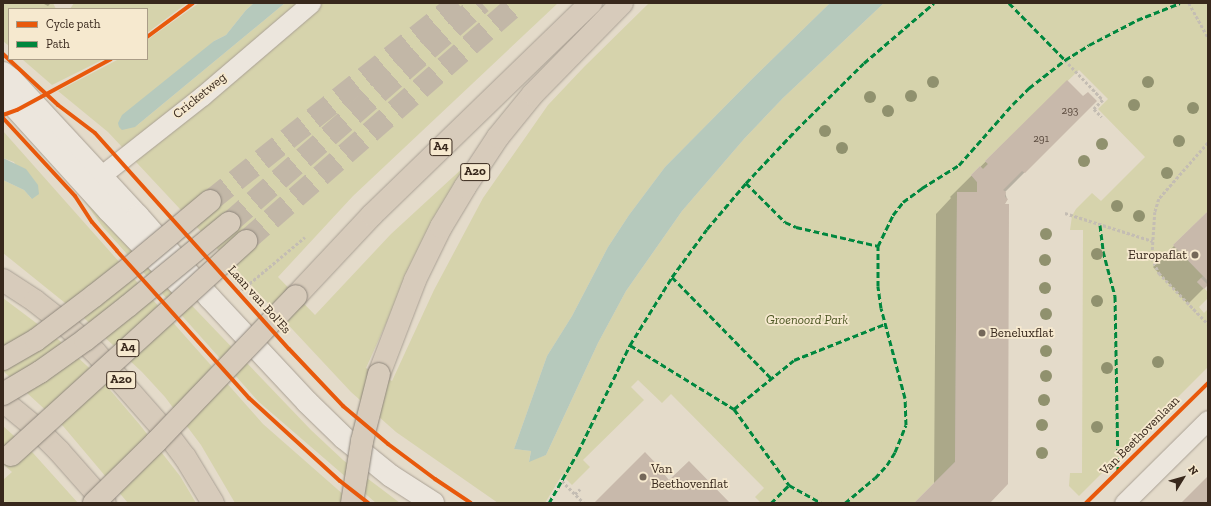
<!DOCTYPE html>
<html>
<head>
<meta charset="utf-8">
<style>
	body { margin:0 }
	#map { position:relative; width:1211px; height:506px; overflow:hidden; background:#e4dbca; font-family:"Zilla Slab",serif }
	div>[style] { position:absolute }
	.green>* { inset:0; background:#d6d3ac }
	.water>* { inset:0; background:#b6c9bc }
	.shadow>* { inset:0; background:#0003 }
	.building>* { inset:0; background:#c8b9ab }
	.motorway-tunnel>* { height:22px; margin-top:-11px; transform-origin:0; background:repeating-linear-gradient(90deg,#c2b7a7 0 22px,transparent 0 33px) }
	.path>* { height:2.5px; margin-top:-1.25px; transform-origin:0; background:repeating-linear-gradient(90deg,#c4bdb3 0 3px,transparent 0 5px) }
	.roads { filter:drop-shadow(0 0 1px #a9a094) drop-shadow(0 0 1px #a9a094) }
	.minor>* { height:19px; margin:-9.5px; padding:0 9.5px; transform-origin:9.5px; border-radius:9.5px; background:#ece6dd }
	.tertiary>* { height:22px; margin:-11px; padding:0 11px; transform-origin:11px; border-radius:11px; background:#ece6dd }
	.motorway>* { height:22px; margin:-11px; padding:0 11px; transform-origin:11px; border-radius:11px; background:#d7cbbb }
	.bridges { filter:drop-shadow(0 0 1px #8e867b) drop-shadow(0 0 1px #8e867b) }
	.motorway-bridge>* { height:22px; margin:-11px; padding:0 11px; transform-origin:11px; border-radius:11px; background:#d7cbbb }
	.quiet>* { height:3px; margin-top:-1.5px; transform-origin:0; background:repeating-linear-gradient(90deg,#00873e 0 6px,transparent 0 9px) }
	.cycleway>* { height:4px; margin:-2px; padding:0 2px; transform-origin:2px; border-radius:2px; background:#e8590c }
	.trees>* { width:12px; height:12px; margin:-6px; border-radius:50%; background:#90916e }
	.dots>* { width:11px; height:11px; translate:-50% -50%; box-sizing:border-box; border:2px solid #f6e9cf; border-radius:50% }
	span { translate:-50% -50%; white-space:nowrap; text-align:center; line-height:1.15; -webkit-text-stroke:3.5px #f6e9cf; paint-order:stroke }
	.number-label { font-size:11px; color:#5c4c40 }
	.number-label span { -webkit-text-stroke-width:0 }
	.shield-label span { padding:1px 3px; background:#f6e9cf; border:1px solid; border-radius:3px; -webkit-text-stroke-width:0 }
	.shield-label { font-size:12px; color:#38281c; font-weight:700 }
	.street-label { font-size:13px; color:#38281c }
	.poi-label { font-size:13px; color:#38281c }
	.right { translate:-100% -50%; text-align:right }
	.left { translate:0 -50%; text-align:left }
	.park-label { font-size:13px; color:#4b5522; font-style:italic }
	.frame { position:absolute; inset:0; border:4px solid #38281c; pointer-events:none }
	.legend { position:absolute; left:8px; top:8px; width:140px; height:52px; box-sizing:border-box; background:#f6e9cf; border:1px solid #aa9c87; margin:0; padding:5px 7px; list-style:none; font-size:12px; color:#38281c }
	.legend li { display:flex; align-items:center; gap:8px; height:20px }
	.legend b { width:20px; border:1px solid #aa9c87 }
	.north { position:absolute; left:1163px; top:458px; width:40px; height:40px; -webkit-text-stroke:3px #f6e9cf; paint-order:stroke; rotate:53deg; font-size:11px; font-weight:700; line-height:16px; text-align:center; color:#38281c }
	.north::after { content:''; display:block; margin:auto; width:14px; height:18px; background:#38281c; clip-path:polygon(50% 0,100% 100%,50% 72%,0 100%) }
</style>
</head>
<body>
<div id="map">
	<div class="green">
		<i style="clip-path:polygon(3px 3px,53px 3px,56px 9px,9px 9px,9px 46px,3px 41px)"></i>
		<i style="clip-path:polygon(74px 3px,187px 3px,147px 33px,147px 9px,70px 9px)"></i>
		<i style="clip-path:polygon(199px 3px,254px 3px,246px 10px,226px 35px,214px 41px,135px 127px,285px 3px,558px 3px,353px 196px,278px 277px,315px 315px,391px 234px,478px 154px,407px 277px,366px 368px,392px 381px,434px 290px,483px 198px,548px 105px,584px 67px,649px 3px,830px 3px,751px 80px,665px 167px,629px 215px,608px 247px,572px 316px,547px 356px,514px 449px,531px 451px,529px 461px,546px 455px,598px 343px,626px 291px,682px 211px,744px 139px,783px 98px,884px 3px,1208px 3px,1208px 211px,1173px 245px,1203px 276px,1197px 282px,1208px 292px,1208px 298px,1199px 307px,1204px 313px,1208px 309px,1208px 367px,1079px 496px,1069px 486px,1070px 473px,1082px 473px,1083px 230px,1070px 230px,1072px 216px,1076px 209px,1092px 193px,1101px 201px,1145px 157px,1098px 109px,1108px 99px,1079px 70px,985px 161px,988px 164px,983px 169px,980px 166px,971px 175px,977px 182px,977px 192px,957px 192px,955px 462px,914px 503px,761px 503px,755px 497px,764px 488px,671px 394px,662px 403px,638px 380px,631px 387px,644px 400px,583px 460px,590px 467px,572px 485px,562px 475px,545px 503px,498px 503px,396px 432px,351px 392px,108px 132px,58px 91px,119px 59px,147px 59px,147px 40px)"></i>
		<i style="clip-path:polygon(22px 59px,104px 59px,52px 85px)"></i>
		<i style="clip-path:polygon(3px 131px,263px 424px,353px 503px,235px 503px,201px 445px,165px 397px,142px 372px,85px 319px,3px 253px,3px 180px,24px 190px,32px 199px,14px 162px,3px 158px)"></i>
		<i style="clip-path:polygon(78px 192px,105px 215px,311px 430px,343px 460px,400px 503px,376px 503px,259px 402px,102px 226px)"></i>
		<i style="clip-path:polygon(3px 298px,60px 341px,99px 377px,140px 425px,180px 476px,196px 503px,128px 503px,63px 426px,3px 371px)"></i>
		<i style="clip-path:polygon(3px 426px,33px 453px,78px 503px,3px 503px,3px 480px,12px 472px,3px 464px)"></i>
	</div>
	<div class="water">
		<i style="clip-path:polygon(254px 3px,285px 3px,135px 127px,122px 130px,119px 127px,118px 123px,122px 115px,214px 41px,226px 35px,246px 10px)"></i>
		<i style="clip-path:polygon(830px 3px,884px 3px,783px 98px,744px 139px,682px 211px,626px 291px,598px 343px,546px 455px,529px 462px,531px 451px,514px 449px,547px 356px,572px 316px,608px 247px,629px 215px,665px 167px,751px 80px)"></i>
		<i style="clip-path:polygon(3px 158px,26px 169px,38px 185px,39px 194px,32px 199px,24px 190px,3px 180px)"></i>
	</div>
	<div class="shadow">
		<i style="clip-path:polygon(42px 3px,51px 3px,48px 6px)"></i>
		<i style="clip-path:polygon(1067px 81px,1083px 98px,1096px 101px,1005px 192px,1007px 199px,1004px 205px,988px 503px,916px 503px,934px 484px,936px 214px,951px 198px,950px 197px)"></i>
		<i style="clip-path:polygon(1208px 212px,1208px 284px,1188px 304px,1153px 267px)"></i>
	</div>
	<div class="building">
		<i style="clip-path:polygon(1067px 80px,1083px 96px,1088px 92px,1097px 101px,1025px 173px,1022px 171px,1003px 190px,1006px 192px,1005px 197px,1008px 199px,1005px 204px,1009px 204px,1008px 484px,990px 503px,914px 503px,955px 462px,957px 192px,977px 192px,977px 182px,971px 175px,980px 166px,983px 169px,988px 164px,985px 161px)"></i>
		<i style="clip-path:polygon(1208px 211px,1208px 281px,1173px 245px)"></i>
		<i style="clip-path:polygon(1201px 278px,1208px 285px,1204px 289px,1197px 282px)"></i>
		<i style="clip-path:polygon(645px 452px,665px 473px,664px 474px,669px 480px,689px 461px,730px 503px,594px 503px)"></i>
		<i style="clip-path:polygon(1208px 476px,1208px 503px,1181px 503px)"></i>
	</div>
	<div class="motorway-tunnel">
		<i style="left:210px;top:201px;width:317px;rotate:-38.6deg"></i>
		<i style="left:229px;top:223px;width:335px;rotate:-41.1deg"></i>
		<i style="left:246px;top:241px;width:361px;rotate:-41.2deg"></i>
	</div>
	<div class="path">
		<i style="left:1189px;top:3px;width:39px;rotate:61deg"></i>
		<i style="left:1065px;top:60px;width:55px;rotate:46.5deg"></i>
		<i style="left:1103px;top:100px;width:13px;rotate:135deg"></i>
		<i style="left:1094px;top:109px;width:11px;rotate:45deg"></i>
		<i style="left:1208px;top:143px;width:74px;rotate:131.2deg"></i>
		<i style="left:1159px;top:199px;width:14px;rotate:107deg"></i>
		<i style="left:1155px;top:212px;width:46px;rotate:93.7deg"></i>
		<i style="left:1152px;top:258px;width:17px;rotate:65deg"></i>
		<i style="left:1159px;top:273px;width:71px;rotate:46.1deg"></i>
		<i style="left:1065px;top:213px;width:92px;rotate:17.7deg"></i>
		<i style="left:238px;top:293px;width:87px;rotate:-39.9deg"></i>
		<i style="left:562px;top:481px;width:31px;rotate:45deg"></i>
		<i style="left:575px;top:494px;width:7px;rotate:-45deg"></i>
	</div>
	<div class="roads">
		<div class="minor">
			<i style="left:89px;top:185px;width:144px;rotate:-38.2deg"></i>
			<i style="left:202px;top:96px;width:143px;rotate:-40.5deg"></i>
			<i style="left:1124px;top:503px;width:118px;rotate:-44.7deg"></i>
		</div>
		<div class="tertiary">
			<i style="left:3px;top:73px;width:10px;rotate:37deg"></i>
			<i style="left:11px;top:79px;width:187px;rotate:47.2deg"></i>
			<i style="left:138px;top:216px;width:109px;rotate:48.7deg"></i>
			<i style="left:210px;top:298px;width:142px;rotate:47deg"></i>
			<i style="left:307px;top:402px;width:52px;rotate:44.2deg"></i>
			<i style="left:344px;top:438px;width:60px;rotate:39deg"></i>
			<i style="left:391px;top:476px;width:50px;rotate:32.7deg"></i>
			<i style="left:3px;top:94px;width:158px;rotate:47.8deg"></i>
			<i style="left:109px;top:211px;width:104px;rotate:46.2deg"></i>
		</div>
		<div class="motorway">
			<i style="left:3px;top:280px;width:38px;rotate:33deg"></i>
			<i style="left:35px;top:301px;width:41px;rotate:38deg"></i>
			<i style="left:67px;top:326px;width:38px;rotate:43deg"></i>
			<i style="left:95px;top:352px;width:112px;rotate:48.6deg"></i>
			<i style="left:169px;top:436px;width:26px;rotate:53deg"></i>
			<i style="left:185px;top:457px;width:54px;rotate:58.7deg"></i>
			<i style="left:296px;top:296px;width:111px;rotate:-46.8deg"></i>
			<i style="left:372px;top:215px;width:305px;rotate:-44.1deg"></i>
			<i style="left:379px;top:374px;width:101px;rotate:-69deg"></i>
			<i style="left:415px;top:280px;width:59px;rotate:-63.9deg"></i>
			<i style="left:441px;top:227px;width:47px;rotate:-59deg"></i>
			<i style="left:465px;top:187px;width:60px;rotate:-56.6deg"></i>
			<i style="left:498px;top:137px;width:55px;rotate:-50.9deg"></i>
			<i style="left:533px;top:94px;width:127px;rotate:-45.6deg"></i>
			<i style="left:3px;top:401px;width:43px;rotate:39.3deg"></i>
			<i style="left:36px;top:428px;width:33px;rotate:45deg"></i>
			<i style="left:59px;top:451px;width:69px;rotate:48.5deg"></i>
		</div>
	</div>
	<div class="bridges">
		<div class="motorway-bridge">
			<i style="left:3px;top:359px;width:38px;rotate:-30deg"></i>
			<i style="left:36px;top:340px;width:73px;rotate:-37.2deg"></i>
			<i style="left:94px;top:296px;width:55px;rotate:-38.3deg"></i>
			<i style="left:137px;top:262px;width:95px;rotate:-39.9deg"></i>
			<i style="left:3px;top:394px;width:43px;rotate:-30.7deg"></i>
			<i style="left:40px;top:372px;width:55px;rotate:-35.4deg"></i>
			<i style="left:85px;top:340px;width:55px;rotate:-38.3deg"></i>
			<i style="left:128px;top:306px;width:131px;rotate:-39.4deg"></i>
			<i style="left:11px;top:455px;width:318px;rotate:-42.3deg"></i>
			<i style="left:94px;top:503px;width:87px;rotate:-44.5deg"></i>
			<i style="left:156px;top:442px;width:202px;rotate:-46.2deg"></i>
			<i style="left:352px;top:503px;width:63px;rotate:-80.8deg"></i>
			<i style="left:362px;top:441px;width:69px;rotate:-75.8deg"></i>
		</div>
	</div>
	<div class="quiet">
		<i style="left:1009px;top:3px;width:80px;rotate:45.5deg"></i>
		<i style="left:746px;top:183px;width:55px;rotate:45deg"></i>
		<i style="left:785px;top:222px;width:12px;rotate:24deg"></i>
		<i style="left:796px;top:227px;width:84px;rotate:13deg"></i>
		<i style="left:1100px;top:225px;width:26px;rotate:83deg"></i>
		<i style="left:1103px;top:251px;width:47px;rotate:75.1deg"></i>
		<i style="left:1115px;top:296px;width:175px;rotate:89deg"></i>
		<i style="left:672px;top:277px;width:143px;rotate:45.6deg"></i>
		<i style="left:630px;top:345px;width:122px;rotate:31.6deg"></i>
		<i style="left:734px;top:409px;width:77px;rotate:-39.2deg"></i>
		<i style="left:794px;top:360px;width:98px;rotate:-21.6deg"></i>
		<i style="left:734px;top:409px;width:94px;rotate:54.1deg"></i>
		<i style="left:789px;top:485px;width:37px;rotate:29deg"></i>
		<i style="left:549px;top:503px;width:59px;rotate:-60.4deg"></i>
		<i style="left:578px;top:452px;width:119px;rotate:-64.1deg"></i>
		<i style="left:630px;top:345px;width:80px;rotate:-58.3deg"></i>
		<i style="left:672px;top:277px;width:59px;rotate:-53.9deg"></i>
		<i style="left:707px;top:229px;width:60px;rotate:-49.7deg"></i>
		<i style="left:746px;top:183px;width:73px;rotate:-46.7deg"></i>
		<i style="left:796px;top:130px;width:95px;rotate:-44.6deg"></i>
		<i style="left:864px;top:63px;width:92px;rotate:-40.6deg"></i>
		<i style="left:771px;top:503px;width:25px;rotate:-45deg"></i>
		<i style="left:845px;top:503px;width:39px;rotate:-40deg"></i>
		<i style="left:875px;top:478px;width:18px;rotate:-47deg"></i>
		<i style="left:887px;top:465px;width:15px;rotate:-58deg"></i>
		<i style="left:895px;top:452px;width:29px;rotate:-68deg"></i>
		<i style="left:906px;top:425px;width:27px;rotate:-92deg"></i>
		<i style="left:905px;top:398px;width:93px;rotate:-104.9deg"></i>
		<i style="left:881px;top:308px;width:22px;rotate:-98deg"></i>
		<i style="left:878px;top:286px;width:40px;rotate:-90deg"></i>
		<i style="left:878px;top:246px;width:34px;rotate:-64deg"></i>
		<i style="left:893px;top:215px;width:16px;rotate:-52deg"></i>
		<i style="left:903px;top:202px;width:24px;rotate:-36deg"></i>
		<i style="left:922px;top:188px;width:44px;rotate:-31.9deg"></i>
		<i style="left:959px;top:165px;width:81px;rotate:-48.5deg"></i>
		<i style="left:1013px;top:104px;width:23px;rotate:-45deg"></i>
		<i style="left:1029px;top:88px;width:46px;rotate:-37.9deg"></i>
		<i style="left:1065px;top:60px;width:28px;rotate:-32deg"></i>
		<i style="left:1089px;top:45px;width:54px;rotate:-27.5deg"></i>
		<i style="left:1137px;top:20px;width:46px;rotate:-21.6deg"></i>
	</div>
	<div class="cycleway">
		<i style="left:147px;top:37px;width:57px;rotate:-36.5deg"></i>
		<i style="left:3px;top:54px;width:75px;rotate:42.8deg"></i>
		<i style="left:58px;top:105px;width:46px;rotate:37.1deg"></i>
		<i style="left:95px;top:133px;width:290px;rotate:48.1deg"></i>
		<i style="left:289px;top:349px;width:79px;rotate:46.5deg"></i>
		<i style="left:343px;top:406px;width:59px;rotate:40.2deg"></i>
		<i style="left:388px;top:444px;width:59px;rotate:36.7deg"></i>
		<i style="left:435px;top:479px;width:43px;rotate:33.7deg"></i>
		<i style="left:3px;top:115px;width:15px;rotate:-20deg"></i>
		<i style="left:17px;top:110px;width:107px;rotate:-28.5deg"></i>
		<i style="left:3px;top:118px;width:106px;rotate:47.3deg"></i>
		<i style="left:75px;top:196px;width:31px;rotate:57deg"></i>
		<i style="left:92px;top:222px;width:38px;rotate:49deg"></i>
		<i style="left:117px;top:251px;width:198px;rotate:48.1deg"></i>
		<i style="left:249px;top:398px;width:123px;rotate:42.4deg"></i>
		<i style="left:340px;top:481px;width:36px;rotate:38deg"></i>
		<i style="left:1086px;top:503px;width:171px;rotate:-44.5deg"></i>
	</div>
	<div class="trees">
		<i style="left:933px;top:82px"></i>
		<i style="left:1148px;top:82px"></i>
		<i style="left:911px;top:96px"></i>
		<i style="left:870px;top:97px"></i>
		<i style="left:1134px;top:105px"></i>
		<i style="left:1193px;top:108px"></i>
		<i style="left:888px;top:111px"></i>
		<i style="left:825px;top:131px"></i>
		<i style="left:1179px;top:141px"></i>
		<i style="left:1102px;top:144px"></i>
		<i style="left:842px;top:148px"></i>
		<i style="left:1084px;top:161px"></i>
		<i style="left:1167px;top:173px"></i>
		<i style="left:1117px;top:206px"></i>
		<i style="left:1139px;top:216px"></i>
		<i style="left:1046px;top:234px"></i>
		<i style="left:1097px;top:254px"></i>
		<i style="left:1045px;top:260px"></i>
		<i style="left:1045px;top:288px"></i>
		<i style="left:1097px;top:301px"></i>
		<i style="left:1046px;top:314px"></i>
		<i style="left:1046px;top:351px"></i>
		<i style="left:1158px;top:362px"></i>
		<i style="left:1107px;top:368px"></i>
		<i style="left:1046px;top:376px"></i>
		<i style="left:1044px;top:400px"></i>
		<i style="left:1042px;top:425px"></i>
		<i style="left:1097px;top:427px"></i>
		<i style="left:1042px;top:453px"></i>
	</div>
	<div class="dots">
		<i style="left:1195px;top:255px;background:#746759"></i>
		<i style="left:982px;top:333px;background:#746759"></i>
		<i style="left:643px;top:477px;background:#746759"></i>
	</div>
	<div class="number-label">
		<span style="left:1070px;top:111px">293</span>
		<span style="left:1041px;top:139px">291</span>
	</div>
	<div class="shield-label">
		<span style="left:441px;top:147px">A4</span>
		<span style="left:475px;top:172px">A20</span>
		<span style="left:128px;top:348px">A4</span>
		<span style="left:121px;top:380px">A20</span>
	</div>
	<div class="street-label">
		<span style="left:200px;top:96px;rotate:-39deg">Cricketweg</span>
		<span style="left:259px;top:300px;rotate:48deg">Laan van Bol'Es</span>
		<span style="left:1140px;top:436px;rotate:-45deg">Van Beethovenlaan</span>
	</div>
	<div class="poi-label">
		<span class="right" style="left:1187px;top:255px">Europaflat</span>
		<span class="left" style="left:990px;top:333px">Beneluxflat</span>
		<span class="left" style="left:651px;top:477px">Van<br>Beethovenflat</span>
	</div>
	<div class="park-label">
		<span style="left:807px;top:320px">Groenoord Park</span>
	</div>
	<div class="frame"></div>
	<ul class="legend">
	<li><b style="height:5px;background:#e8590c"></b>Cycle path</li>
	<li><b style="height:5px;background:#00873e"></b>Path</li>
	</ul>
	<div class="north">N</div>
</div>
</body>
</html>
